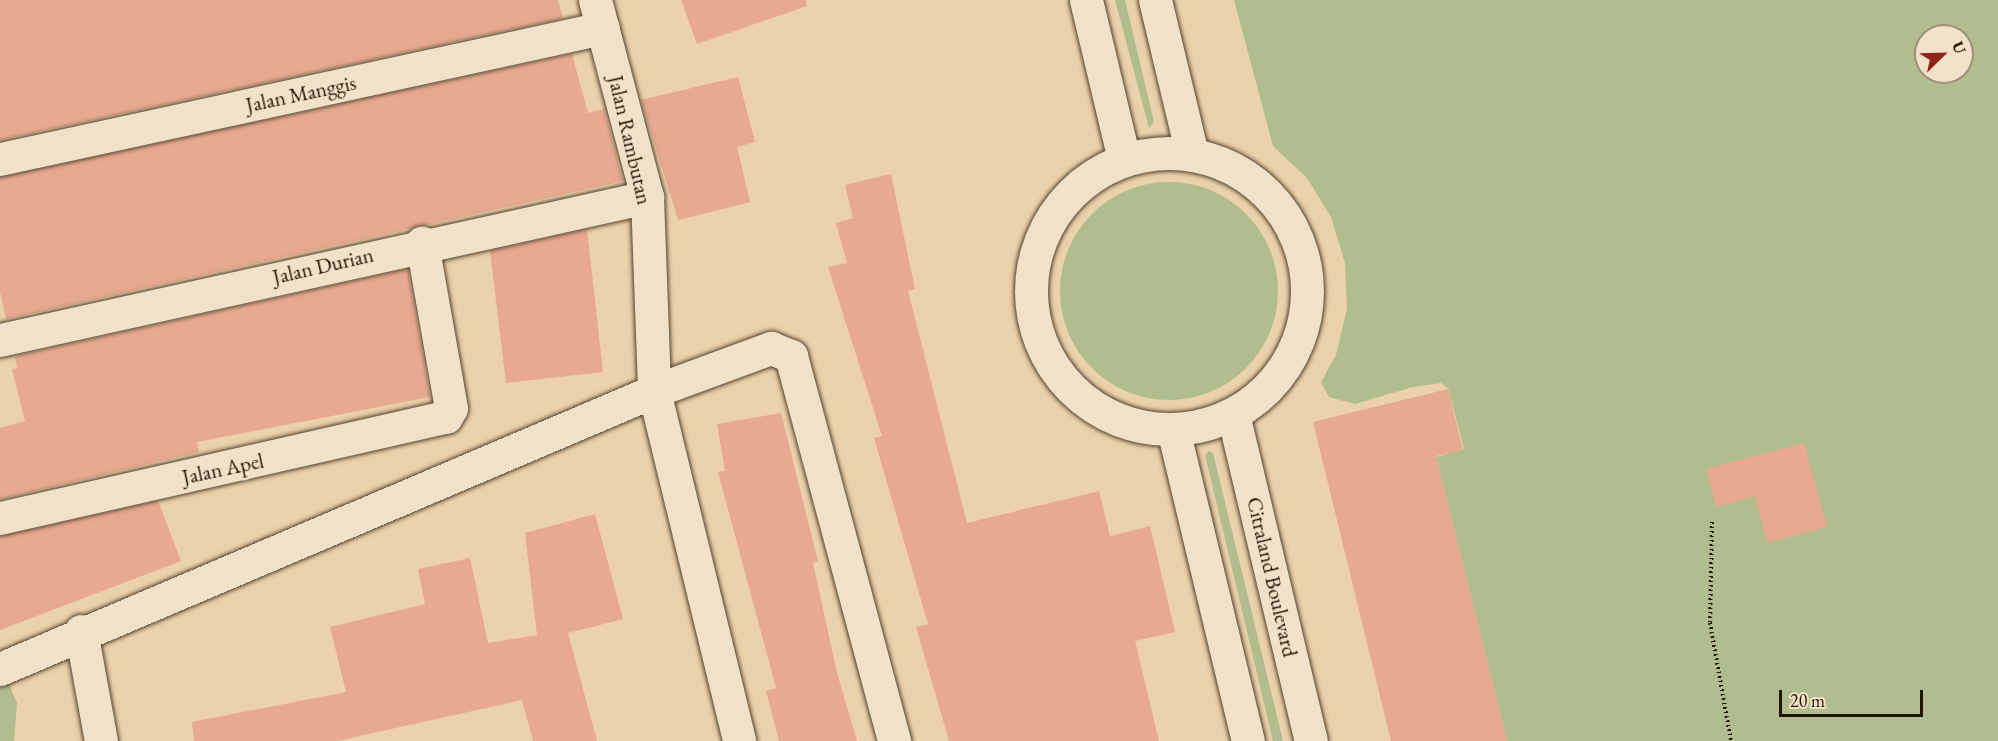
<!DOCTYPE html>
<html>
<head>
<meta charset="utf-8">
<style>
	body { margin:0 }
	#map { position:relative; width:1998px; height:741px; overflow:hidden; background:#ebd1ac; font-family:"EB Garamond",serif }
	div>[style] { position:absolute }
	.green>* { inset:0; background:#b1bd8e }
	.round { border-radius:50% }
	.building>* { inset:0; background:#e8a992 }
	.path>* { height:4px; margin-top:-2px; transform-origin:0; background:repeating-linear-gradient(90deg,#221403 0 1.5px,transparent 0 4.5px) }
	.roads { filter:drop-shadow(0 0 2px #54432d) drop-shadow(0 0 2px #54432d) }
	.minor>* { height:33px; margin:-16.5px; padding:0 16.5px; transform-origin:16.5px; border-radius:16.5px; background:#f2e1c9 }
	.minor>.ring { margin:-16.5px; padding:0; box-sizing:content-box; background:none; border:33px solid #f2e1c9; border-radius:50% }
	span { translate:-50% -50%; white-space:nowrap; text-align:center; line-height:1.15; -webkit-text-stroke:5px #f2e1c9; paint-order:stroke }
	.street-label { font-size:21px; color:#221403 }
	.north { position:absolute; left:1914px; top:24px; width:60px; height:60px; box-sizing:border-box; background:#f2e1c9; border:2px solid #9f8f7a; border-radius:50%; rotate:67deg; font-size:16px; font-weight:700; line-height:24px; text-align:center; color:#221403 }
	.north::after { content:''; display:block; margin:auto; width:21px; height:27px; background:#8f2418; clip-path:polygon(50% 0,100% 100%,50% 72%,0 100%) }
	.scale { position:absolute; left:1779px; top:690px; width:144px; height:27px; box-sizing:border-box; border:3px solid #221403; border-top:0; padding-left:8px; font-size:18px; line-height:21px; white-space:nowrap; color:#221403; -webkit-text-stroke:4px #f2e1c9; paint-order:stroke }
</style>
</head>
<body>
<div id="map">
	<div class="green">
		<i style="clip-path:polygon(1115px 0,1125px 0,1154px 122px,1149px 128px)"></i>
		<i style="clip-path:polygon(evenodd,1234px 0,1998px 0,1998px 741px,1507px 741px,1436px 457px,1464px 449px,1448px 388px,1441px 383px,1413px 387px,1355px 404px,1329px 397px,1321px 382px,1336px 355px,1347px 309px,1345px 263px,1331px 217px,1307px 178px,1273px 146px,1234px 0,1926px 36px,1962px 36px,1962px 72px,1926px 72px,1926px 36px)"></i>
		<i class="round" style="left:1060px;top:182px;width:218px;height:218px"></i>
		<i style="clip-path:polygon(1209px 451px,1213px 453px,1283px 741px,1273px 741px,1205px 455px)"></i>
		<i style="clip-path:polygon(7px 680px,17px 703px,14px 741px,0 741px,0 684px)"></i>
	</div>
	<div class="building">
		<i style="clip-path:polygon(0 0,558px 0,563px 18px,0 140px)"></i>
		<i style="clip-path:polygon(681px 0,806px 0,807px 6px,697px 44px)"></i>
		<i style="clip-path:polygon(572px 54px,588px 113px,604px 109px,623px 181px,6px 319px,0 292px,0 177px)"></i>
		<i style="clip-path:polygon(738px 77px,755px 142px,737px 147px,750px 202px,678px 220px,641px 100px)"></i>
		<i style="clip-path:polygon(891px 174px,915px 289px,908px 291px,967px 523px,1099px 491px,1110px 536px,1150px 526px,1175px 632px,1135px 641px,1159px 741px,949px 741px,916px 627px,928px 624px,874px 438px,882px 436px,828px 267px,847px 263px,836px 223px,853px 218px,845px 185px)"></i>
		<i style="clip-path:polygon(587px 229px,603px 372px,506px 383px,490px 251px)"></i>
		<i style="clip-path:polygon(408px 269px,430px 397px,197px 442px,199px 452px,0 499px,0 428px,25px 421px,12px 369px,17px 368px,15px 356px)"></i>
		<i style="clip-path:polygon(1448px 389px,1463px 450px,1436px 456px,1507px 741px,1391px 741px,1313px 422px)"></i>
		<i style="clip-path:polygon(781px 413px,818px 561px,813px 563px,837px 673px,857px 741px,779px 741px,766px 691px,776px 688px,718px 472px,725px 471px,717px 424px)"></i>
		<i style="clip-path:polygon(1804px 443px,1827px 527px,1767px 543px,1755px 496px,1716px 507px,1706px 469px)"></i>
		<i style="clip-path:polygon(158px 501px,181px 561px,0 630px,0 536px)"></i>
		<i style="clip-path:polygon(595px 514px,623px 619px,568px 633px,597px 741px,533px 741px,522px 700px,337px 741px,194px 741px,192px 722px,346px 692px,330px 627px,425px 604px,418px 569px,470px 558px,488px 643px,537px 635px,525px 533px)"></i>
	</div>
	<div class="path">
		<i style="left:1712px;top:522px;width:101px;rotate:91.1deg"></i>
		<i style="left:1710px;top:623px;width:120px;rotate:79.9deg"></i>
	</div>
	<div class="roads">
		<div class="minor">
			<i style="left:595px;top:0;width:204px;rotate:75.2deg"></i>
			<i style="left:647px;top:197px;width:194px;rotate:87.9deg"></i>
			<i style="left:654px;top:391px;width:360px;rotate:76.3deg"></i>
			<i style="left:1086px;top:0;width:164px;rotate:76.6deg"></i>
			<i style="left:1155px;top:0;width:158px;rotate:76.5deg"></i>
			<i class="ring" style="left:1031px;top:153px;width:243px;height:243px"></i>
			<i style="left:0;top:159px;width:617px;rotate:-12.26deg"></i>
			<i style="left:0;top:340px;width:663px;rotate:-12.46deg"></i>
			<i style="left:1233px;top:414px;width:336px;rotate:76.6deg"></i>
			<i style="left:1173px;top:429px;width:321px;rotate:76.5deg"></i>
			<i style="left:0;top:518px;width:457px;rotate:-12.8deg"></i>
			<i style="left:446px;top:417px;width:10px;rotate:-61deg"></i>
			<i style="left:451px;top:408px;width:168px;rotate:-100deg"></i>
			<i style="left:81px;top:631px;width:112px;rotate:79.7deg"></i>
			<i style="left:0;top:669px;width:711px;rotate:-23.03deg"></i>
			<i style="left:654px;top:391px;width:125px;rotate:-20.2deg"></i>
			<i style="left:771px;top:348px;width:22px;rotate:22deg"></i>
			<i style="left:791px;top:356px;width:399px;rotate:75deg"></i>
		</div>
	</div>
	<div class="street-label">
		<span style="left:301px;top:94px;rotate:-12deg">Jalan Manggis</span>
		<span style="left:630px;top:140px;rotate:77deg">Jalan Rambutan</span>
		<span style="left:323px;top:266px;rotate:-13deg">Jalan Durian</span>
		<span style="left:223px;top:469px;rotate:-12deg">Jalan Apel</span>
		<span style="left:1272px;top:577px;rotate:77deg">Citraland Boulevard</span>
	</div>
	<div class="north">U</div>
	<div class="scale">20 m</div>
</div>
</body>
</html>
